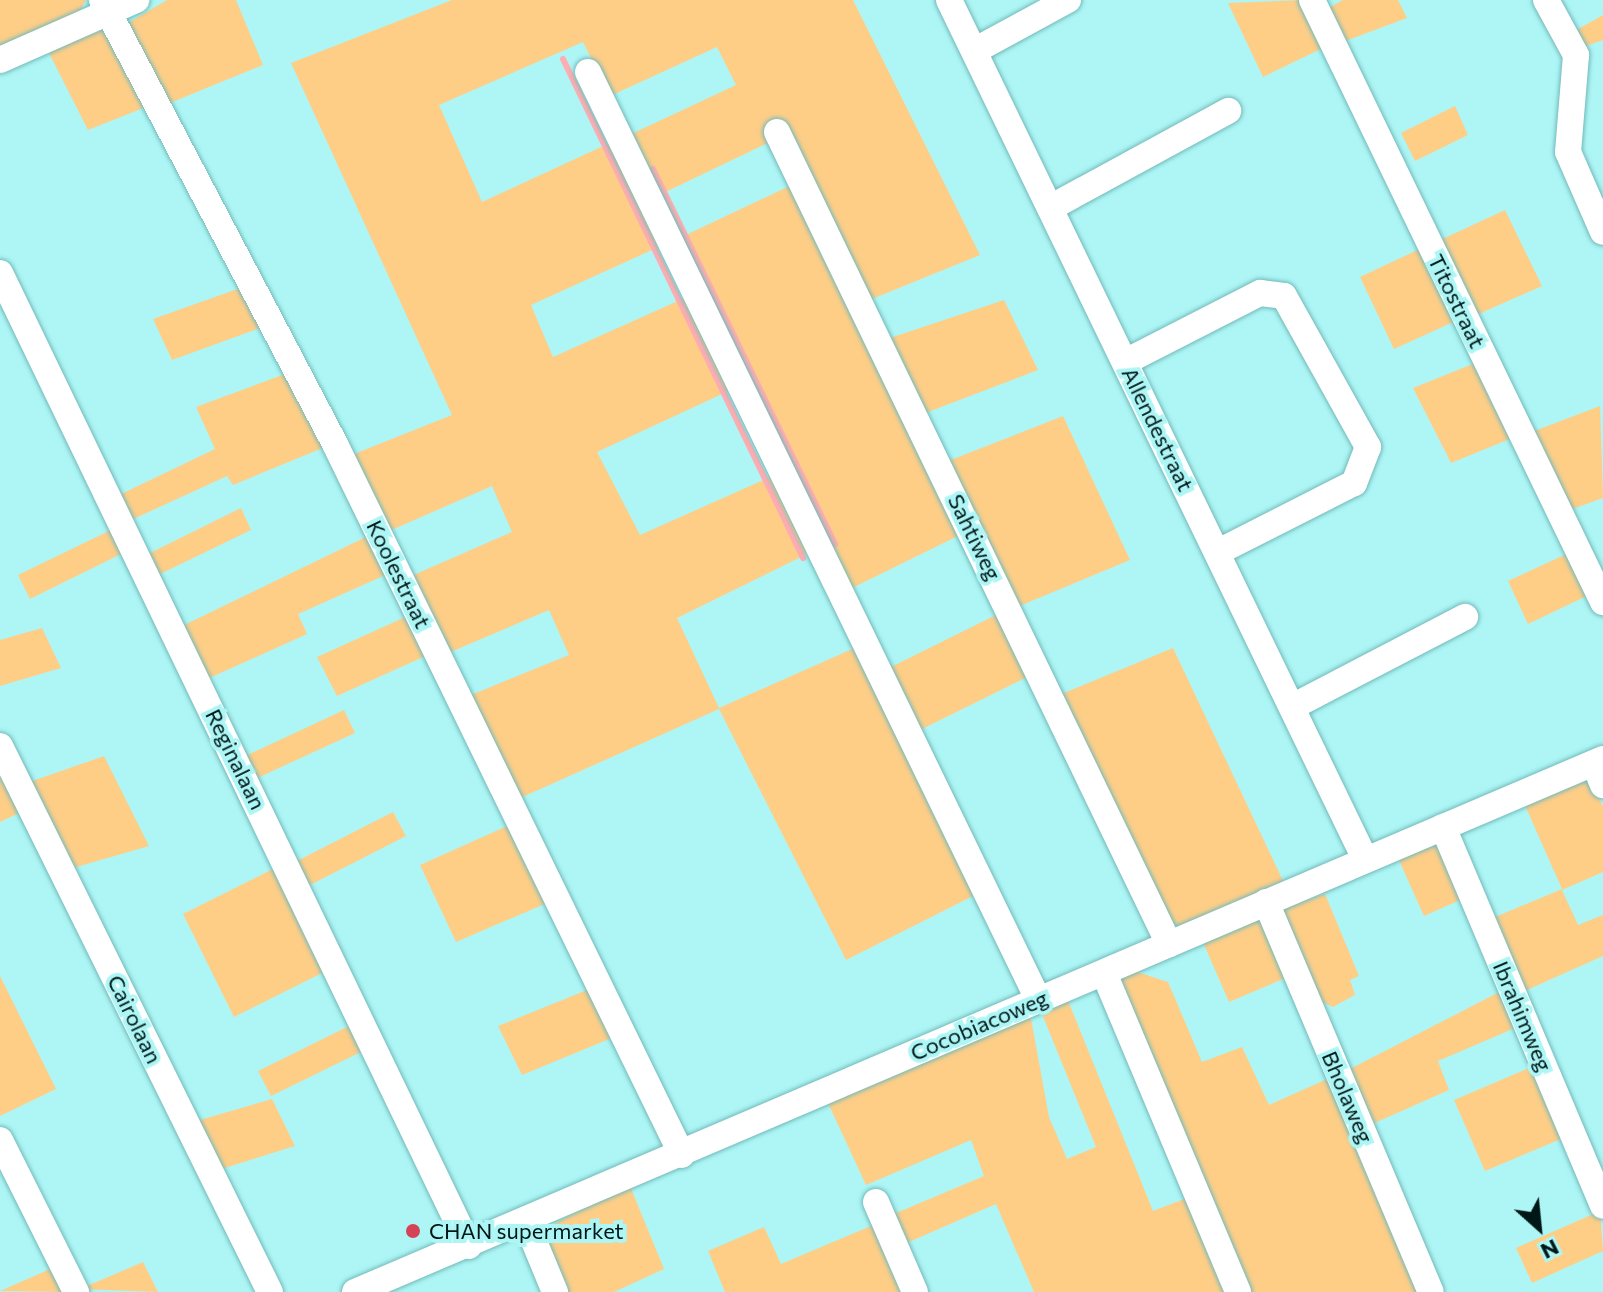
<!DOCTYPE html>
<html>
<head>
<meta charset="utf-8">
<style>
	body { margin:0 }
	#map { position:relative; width:1603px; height:1292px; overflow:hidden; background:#aef6f6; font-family:Commissioner,sans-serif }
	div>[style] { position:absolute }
	.green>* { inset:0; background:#fece87 }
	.stream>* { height:6px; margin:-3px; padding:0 3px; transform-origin:3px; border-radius:3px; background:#feadb1 }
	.roads { filter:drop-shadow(0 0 2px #73b9ba) drop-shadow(0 0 2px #73b9ba) }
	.minor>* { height:26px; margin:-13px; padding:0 13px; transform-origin:13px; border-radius:13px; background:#fff }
	.dots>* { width:22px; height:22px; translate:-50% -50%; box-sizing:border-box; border:4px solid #aef6f6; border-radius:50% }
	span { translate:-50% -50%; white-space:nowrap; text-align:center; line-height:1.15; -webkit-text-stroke:8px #aef6f6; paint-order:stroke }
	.street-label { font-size:22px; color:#001717 }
	.poi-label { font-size:22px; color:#001717 }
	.left { translate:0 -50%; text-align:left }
	.north { position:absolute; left:1499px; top:1188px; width:80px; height:80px; -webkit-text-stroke:6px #aef6f6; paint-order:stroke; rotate:153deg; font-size:22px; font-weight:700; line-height:32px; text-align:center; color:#001717 }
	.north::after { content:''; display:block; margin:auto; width:28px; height:36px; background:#001717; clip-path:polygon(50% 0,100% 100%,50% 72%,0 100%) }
</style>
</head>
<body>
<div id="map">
	<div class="green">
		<i style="clip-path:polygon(0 0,86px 0,78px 14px,0 48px)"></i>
		<i style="clip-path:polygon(167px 0,236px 0,263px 65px,165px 105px,128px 23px)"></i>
		<i style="clip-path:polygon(452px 0,853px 0,980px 255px,867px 301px,774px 140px,655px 197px,627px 136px,736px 85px,717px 47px,610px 96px,583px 42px,439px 105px,482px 202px,614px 141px,663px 245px,531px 305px,553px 357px,689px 296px,735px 388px,597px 452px,640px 535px,777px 474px,813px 551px,677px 618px,719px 708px,859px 646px,979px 893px,846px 960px,719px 709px,518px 799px,466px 697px,569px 655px,549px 610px,446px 654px,409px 577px,512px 532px,492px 486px,387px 532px,349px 456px,452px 415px,291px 63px)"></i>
		<i style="clip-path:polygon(1305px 0,1327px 46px,1263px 77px,1228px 3px)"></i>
		<i style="clip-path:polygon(1343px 0,1398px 0,1407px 18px,1340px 43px,1324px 10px)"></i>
		<i style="clip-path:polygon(1603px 15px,1603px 40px,1580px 48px,1571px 33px)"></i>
		<i style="clip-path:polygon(105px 28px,151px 105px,88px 130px,47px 49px)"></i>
		<i style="clip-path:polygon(1455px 106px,1468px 135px,1415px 161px,1401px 133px)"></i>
		<i style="clip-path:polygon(796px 183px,966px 532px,846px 591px,673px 241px)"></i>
		<i style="clip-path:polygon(1505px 210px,1542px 286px,1472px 317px,1436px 242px)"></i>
		<i style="clip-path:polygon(1426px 246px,1460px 319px,1394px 349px,1360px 277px)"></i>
		<i style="clip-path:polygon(246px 286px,266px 326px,172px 360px,153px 319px)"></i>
		<i style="clip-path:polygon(1004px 300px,1038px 370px,920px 415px,884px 340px)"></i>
		<i style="clip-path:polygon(1480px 361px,1517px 436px,1451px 463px,1413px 388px)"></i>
		<i style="clip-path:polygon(293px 371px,330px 445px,233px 485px,227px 476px,129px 521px,117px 496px,215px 449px,196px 407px)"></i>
		<i style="clip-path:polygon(1600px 406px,1603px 498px,1567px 511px,1529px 433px)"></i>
		<i style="clip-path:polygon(1063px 416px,1130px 560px,1015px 608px,943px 463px)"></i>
		<i style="clip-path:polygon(241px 508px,251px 530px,156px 576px,146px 555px)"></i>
		<i style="clip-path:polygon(117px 527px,129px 550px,30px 599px,18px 575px)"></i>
		<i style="clip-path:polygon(372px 534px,390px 573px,298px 614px,307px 634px,205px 680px,180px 627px)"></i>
		<i style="clip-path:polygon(1573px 551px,1593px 593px,1528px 624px,1508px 581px)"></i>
		<i style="clip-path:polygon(1006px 610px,1037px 672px,918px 731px,887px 669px)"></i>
		<i style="clip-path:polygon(412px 614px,432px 653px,337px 696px,317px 657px)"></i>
		<i style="clip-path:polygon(42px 628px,61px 668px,0 686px,0 640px)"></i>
		<i style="clip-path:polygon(1173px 648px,1284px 883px,1182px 928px,1166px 919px,1059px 695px)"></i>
		<i style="clip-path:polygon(344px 710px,355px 733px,253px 780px,243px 757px)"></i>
		<i style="clip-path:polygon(104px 756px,149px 846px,66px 870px,24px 784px)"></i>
		<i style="clip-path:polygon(0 764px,23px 811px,0 822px)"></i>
		<i style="clip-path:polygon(1588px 780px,1603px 806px,1603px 872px,1562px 890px,1578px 925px,1603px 915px,1603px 956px,1520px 993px,1488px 920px,1562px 889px,1523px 801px)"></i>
		<i style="clip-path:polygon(393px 812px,406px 836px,308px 886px,295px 862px)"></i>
		<i style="clip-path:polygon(516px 822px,554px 900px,456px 942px,420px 865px)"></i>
		<i style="clip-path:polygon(1436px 841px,1467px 897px,1424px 916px,1398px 858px)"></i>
		<i style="clip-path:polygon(281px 865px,332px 968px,234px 1017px,183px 914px)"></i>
		<i style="clip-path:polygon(1325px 894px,1359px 976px,1350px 980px,1355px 995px,1333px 1007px,1320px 1001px,1281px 909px)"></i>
		<i style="clip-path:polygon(1253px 918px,1262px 920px,1290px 976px,1229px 1002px,1202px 940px)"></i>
		<i style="clip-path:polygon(1131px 970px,1168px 982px,1202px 1062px,1242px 1047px,1269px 1105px,1334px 1076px,1424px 1292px,1034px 1292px,996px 1204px,902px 1245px,889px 1216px,984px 1176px,971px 1140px,866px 1185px,827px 1101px,1030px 1013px,1049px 1117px,1067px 1159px,1096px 1147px,1040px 1009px,1067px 998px,1153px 1211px,1187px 1198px,1105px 987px)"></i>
		<i style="clip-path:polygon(0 976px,56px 1089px,0 1116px)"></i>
		<i style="clip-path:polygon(597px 986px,619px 1035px,522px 1075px,498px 1026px)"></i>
		<i style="clip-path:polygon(1507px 988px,1522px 1025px,1438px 1061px,1449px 1090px,1370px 1125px,1348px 1070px)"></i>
		<i style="clip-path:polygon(357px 1022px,369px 1048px,271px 1096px,258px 1071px)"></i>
		<i style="clip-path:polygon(1538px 1064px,1568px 1136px,1485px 1171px,1454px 1100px)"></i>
		<i style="clip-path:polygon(272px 1099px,295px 1146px,218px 1170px,193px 1122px)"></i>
		<i style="clip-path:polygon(630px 1186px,664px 1269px,614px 1292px,566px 1292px,543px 1229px)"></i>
		<i style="clip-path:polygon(1600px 1211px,1603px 1251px,1532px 1283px,1516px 1248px)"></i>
		<i style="clip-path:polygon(878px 1223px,908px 1292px,725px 1292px,708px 1251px,764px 1227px,781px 1264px)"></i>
		<i style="clip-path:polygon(143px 1262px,158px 1292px,80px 1289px)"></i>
		<i style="clip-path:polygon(57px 1266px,70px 1292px,0 1291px)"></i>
	</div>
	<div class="stream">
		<i style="left:563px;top:59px;width:554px;rotate:64.31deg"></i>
		<i style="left:653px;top:169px;width:417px;rotate:64.1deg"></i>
	</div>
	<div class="roads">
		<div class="minor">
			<i style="left:102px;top:0;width:501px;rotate:62.31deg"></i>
			<i style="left:335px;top:444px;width:791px;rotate:63.99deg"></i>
			<i style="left:949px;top:0;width:954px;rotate:64.16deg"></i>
			<i style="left:1312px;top:0;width:669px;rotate:64.2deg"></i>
			<i style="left:1546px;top:0;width:63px;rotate:61.4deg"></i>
			<i style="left:1576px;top:55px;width:97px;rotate:94.7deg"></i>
			<i style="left:1568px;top:152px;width:87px;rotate:66.4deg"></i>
			<i style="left:974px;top:51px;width:107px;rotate:-28.5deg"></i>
			<i style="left:0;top:60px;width:149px;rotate:-23.8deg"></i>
			<i style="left:588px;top:72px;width:1030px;rotate:64.11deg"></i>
			<i style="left:777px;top:132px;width:902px;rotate:64.23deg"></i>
			<i style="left:1050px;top:208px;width:203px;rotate:-28.6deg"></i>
			<i style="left:0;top:273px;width:1080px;rotate:64.27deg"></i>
			<i style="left:1125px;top:362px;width:152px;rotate:-27.1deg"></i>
			<i style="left:1260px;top:293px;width:24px;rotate:7deg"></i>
			<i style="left:1284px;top:296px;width:173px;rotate:60.9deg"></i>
			<i style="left:1368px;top:447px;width:39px;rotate:111deg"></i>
			<i style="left:1354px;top:483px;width:153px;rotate:153.1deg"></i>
			<i style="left:1294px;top:706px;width:193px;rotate:-27.5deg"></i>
			<i style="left:0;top:746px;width:609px;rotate:63.69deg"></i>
			<i style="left:1594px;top:763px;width:24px;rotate:68deg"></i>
			<i style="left:1443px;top:827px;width:411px;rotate:67.1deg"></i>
			<i style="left:1266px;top:902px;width:423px;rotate:67.1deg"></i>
			<i style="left:1104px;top:973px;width:346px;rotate:67.2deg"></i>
			<i style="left:0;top:1140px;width:170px;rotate:63.4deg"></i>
			<i style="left:876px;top:1202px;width:98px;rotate:66.6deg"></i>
			<i style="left:526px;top:1222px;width:76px;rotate:67.5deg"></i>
			<i style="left:355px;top:1292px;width:1357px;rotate:-23.13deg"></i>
		</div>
	</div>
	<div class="dots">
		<i style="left:413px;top:1231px;background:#d44358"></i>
	</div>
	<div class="street-label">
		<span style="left:1457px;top:301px;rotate:64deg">Titostraat</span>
		<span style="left:1158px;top:429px;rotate:64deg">Allendestraat</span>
		<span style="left:975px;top:537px;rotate:64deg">Sahtiweg</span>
		<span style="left:399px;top:574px;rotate:64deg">Koolestraat</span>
		<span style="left:236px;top:759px;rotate:64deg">Reginalaan</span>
		<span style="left:1523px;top:1016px;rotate:67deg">Ibrahimweg</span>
		<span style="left:135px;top:1019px;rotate:64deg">Cairolaan</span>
		<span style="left:979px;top:1025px;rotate:-23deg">Cocobiacoweg</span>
		<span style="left:1348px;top:1097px;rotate:67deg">Bholaweg</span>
	</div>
	<div class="poi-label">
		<span class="left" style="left:429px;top:1231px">CHAN supermarket</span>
	</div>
	<div class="north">N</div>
</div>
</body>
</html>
